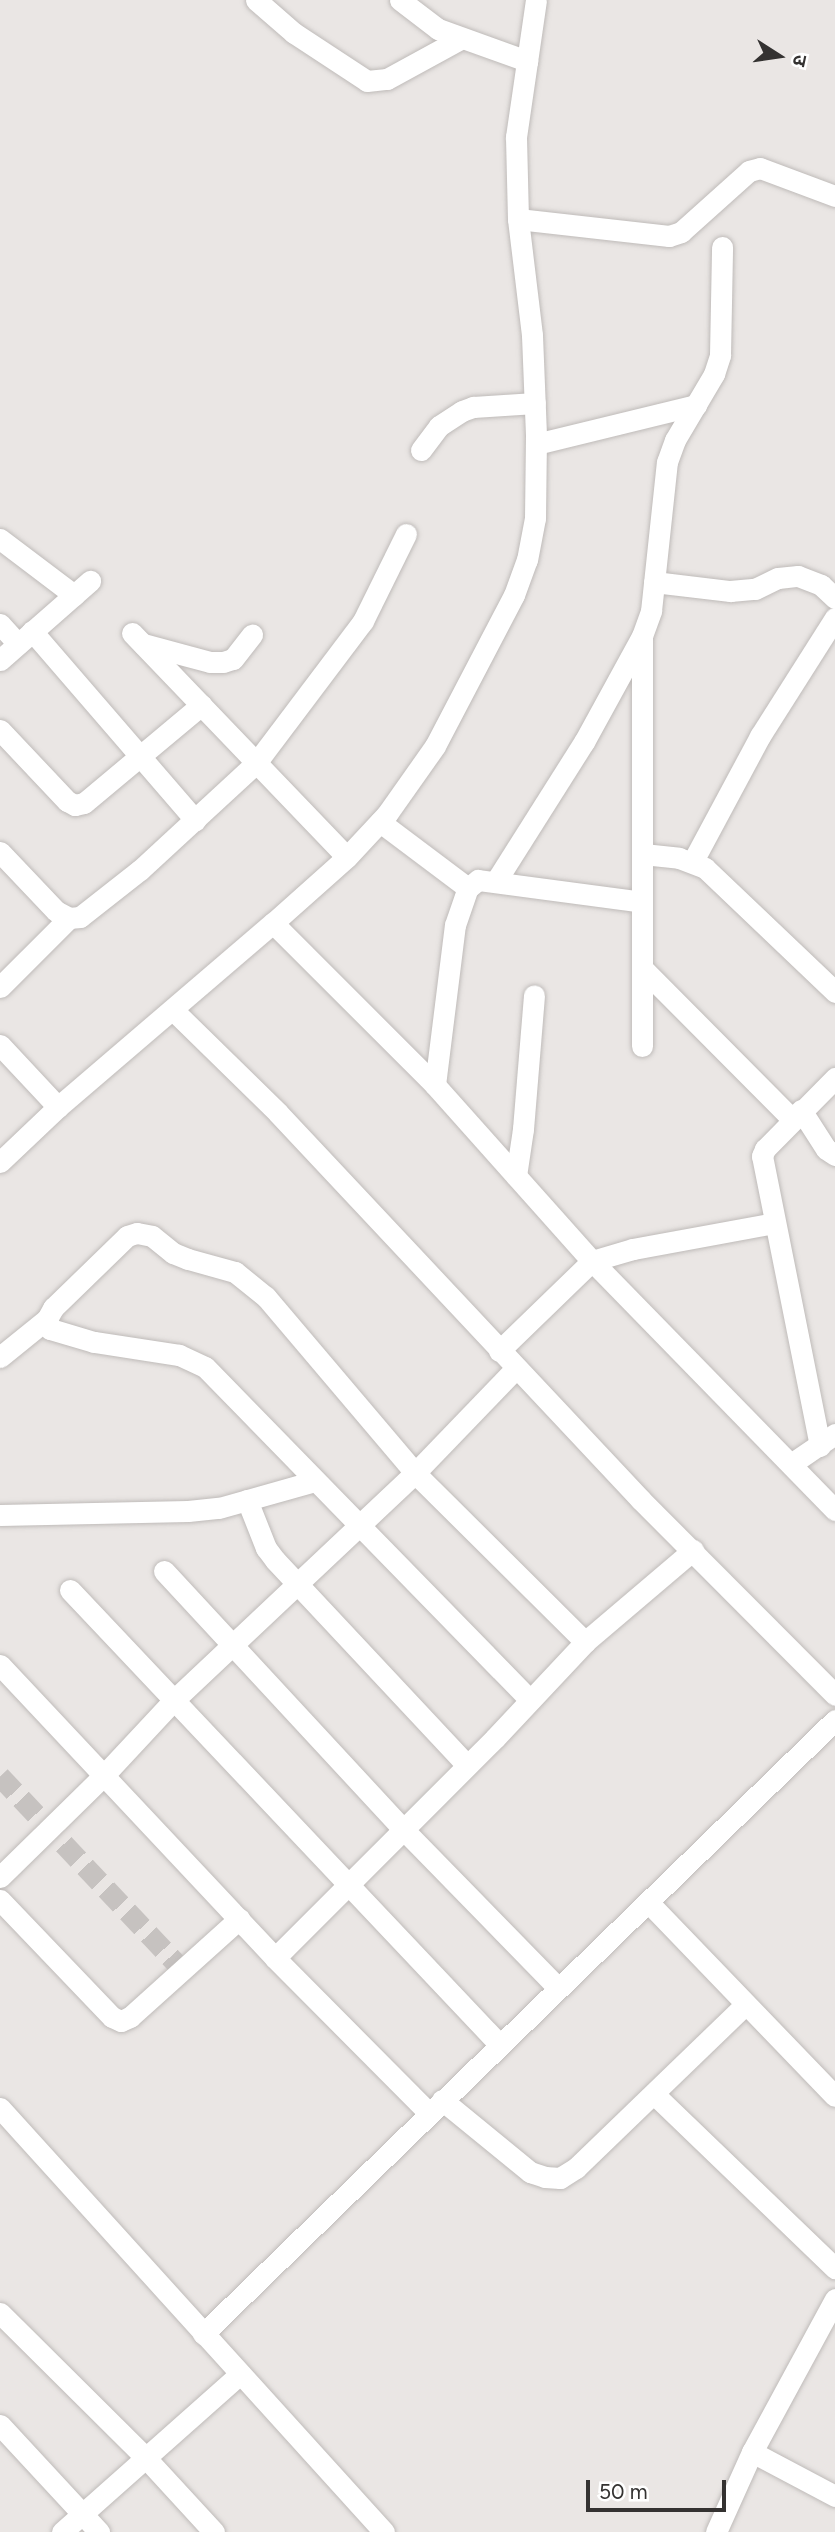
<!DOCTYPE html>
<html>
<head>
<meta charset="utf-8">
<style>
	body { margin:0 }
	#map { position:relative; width:835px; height:2532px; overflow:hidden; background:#eae6e4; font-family:Figtree,"Noto Sans Devanagari",sans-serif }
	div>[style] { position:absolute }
	.minor-tunnel>* { height:21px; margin-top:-10.5px; transform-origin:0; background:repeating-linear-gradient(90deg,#c6c2c0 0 21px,transparent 0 31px) }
	.roads { filter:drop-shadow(0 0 2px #bfbbb9) drop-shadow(0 0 2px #bfbbb9) }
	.minor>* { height:21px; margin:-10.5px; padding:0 10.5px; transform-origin:10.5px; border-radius:10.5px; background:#fff }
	span { translate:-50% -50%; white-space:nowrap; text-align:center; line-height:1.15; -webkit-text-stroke:6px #fff; paint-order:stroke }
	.north { position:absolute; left:744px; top:21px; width:70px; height:70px; -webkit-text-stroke:5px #fff; paint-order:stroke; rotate:102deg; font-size:19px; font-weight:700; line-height:28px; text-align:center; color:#343231 }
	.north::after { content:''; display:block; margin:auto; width:24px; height:32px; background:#343231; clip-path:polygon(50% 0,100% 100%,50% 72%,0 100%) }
	.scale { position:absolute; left:586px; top:2480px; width:140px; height:32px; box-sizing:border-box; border:4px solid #343231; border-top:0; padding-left:9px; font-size:21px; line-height:24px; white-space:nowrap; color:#343231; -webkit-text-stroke:5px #fff; paint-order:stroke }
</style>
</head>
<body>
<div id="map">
	<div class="minor-tunnel">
		<i style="left:0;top:1776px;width:265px;rotate:46.7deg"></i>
	</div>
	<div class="roads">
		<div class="minor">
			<i style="left:256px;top:0;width:50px;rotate:41deg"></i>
			<i style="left:294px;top:33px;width:87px;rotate:33.3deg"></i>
			<i style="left:367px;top:81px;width:20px;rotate:-6deg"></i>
			<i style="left:387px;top:79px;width:85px;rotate:-28.7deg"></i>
			<i style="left:400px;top:0;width:48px;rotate:37.3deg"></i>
			<i style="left:438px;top:29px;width:95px;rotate:19.8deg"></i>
			<i style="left:518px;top:219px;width:152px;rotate:6.4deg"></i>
			<i style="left:669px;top:236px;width:13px;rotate:-18deg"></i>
			<i style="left:681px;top:232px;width:91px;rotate:-41.9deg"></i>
			<i style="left:749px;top:171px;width:11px;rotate:-15deg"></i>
			<i style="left:760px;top:168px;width:80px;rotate:20.5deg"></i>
			<i style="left:536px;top:444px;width:165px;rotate:-13.7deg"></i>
			<i style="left:421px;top:450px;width:30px;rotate:-53deg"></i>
			<i style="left:439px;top:426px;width:27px;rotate:-33deg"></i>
			<i style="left:462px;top:411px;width:12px;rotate:-20deg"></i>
			<i style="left:473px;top:407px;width:62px;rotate:-3.7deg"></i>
			<i style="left:0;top:539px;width:93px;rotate:37.1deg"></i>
			<i style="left:654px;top:582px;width:77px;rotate:6.8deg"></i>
			<i style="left:730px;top:591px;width:25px;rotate:-5deg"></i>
			<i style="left:755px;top:589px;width:25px;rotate:-26deg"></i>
			<i style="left:778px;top:578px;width:20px;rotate:-6deg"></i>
			<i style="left:798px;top:576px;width:25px;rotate:21deg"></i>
			<i style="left:821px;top:585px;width:19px;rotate:43deg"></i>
			<i style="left:0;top:624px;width:27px;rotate:48deg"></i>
			<i style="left:32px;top:631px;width:250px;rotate:49.2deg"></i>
			<i style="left:132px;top:633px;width:310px;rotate:46.2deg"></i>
			<i style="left:642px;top:638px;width:408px;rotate:90deg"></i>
			<i style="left:143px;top:644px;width:69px;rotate:15deg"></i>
			<i style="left:210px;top:662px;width:13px"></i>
			<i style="left:223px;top:662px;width:10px;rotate:-17deg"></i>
			<i style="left:233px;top:659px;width:31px;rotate:-52deg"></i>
			<i style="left:0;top:660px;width:120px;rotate:-41.3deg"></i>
			<i style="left:0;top:730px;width:98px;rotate:46.7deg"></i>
			<i style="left:67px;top:801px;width:9px;rotate:27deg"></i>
			<i style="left:75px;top:805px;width:9px;rotate:-13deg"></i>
			<i style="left:84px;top:803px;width:153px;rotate:-39.9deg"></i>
			<i style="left:380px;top:822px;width:110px;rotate:36.9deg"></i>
			<i style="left:0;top:852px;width:81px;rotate:46.5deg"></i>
			<i style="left:56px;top:911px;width:15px;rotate:28deg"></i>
			<i style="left:69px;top:918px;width:11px;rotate:-5deg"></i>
			<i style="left:80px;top:917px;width:76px;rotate:-38.1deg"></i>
			<i style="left:140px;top:870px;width:158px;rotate:-42.7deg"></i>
			<i style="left:256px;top:763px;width:178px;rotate:-53deg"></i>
			<i style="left:363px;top:621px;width:97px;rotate:-63.7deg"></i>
			<i style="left:643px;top:854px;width:36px;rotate:6deg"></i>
			<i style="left:679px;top:858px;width:28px;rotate:21deg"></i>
			<i style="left:705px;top:868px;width:180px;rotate:43.6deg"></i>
			<i style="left:693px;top:861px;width:142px;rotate:-61.8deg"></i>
			<i style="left:760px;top:736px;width:140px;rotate:-57.6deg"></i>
			<i style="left:496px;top:881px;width:165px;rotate:-57.7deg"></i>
			<i style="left:584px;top:742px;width:121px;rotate:-61.3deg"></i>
			<i style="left:642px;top:636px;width:27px;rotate:-70deg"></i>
			<i style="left:651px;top:611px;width:150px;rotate:-83.9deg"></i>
			<i style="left:667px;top:462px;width:23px;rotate:-70deg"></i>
			<i style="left:675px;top:440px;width:77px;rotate:-59.4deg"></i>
			<i style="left:714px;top:374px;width:20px;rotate:-72deg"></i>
			<i style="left:720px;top:355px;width:108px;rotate:-88.9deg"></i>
			<i style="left:273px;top:923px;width:229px;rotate:45deg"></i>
			<i style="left:435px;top:1085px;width:236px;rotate:48.3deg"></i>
			<i style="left:592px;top:1261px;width:348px;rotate:45.7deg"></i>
			<i style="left:643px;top:969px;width:211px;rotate:45.2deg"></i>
			<i style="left:0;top:987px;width:98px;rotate:-45deg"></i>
			<i style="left:173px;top:1010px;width:147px;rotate:44.4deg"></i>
			<i style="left:278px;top:1113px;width:531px;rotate:46.83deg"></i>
			<i style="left:641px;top:1500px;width:275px;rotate:45.1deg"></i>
			<i style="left:0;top:1045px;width:85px;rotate:46.9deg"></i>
			<i style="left:435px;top:1085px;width:161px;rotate:-82.9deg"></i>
			<i style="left:455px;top:925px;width:39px;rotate:-71deg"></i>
			<i style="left:468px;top:888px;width:13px;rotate:-39deg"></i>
			<i style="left:478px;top:880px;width:165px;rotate:7.6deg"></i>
			<i style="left:801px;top:1110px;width:46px;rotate:57.3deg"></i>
			<i style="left:826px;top:1149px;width:11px;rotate:34deg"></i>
			<i style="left:0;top:1162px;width:80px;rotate:-43.5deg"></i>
			<i style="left:58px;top:1107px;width:283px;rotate:-40.6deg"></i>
			<i style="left:273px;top:923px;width:99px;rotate:-41.7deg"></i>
			<i style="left:347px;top:857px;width:59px;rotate:-47.1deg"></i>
			<i style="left:387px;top:814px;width:83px;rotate:-54.8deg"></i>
			<i style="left:435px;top:746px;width:170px;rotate:-62.4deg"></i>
			<i style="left:514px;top:595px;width:37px;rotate:-70deg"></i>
			<i style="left:527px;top:560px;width:43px;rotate:-79.2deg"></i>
			<i style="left:535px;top:518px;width:83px;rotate:-89.3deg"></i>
			<i style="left:536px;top:435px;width:100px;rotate:-92.3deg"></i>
			<i style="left:532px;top:335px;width:117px;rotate:-96.9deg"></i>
			<i style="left:518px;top:219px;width:82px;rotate:-91.4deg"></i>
			<i style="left:516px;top:137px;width:138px;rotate:-81.7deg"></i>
			<i style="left:516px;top:1176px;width:48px;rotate:-81.5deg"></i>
			<i style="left:523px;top:1129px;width:134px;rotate:-85.3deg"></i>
			<i style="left:499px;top:1351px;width:129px;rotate:-44.1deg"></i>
			<i style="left:592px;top:1261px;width:43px;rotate:-16.3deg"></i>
			<i style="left:633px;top:1249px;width:143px;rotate:-10.4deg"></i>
			<i style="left:0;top:1357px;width:60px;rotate:-39deg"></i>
			<i style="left:820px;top:1446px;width:296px;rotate:-101.3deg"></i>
			<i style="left:762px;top:1156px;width:8px;rotate:-67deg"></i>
			<i style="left:765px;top:1149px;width:100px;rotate:-45.4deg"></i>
			<i style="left:791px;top:1464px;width:53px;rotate:-34.3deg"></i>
			<i style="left:247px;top:1500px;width:52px;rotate:68.4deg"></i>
			<i style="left:266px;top:1548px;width:15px;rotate:53deg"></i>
			<i style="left:275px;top:1560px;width:279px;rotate:46.9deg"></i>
			<i style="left:0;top:1515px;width:188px;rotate:-1.2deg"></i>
			<i style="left:188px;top:1511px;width:31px;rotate:-6deg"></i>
			<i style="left:219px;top:1508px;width:100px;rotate:-15.7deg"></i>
			<i style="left:164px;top:1571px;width:350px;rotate:47.2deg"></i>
			<i style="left:402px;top:1828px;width:222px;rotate:45.7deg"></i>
			<i style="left:70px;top:1590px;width:625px;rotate:46.62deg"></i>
			<i style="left:0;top:1665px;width:402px;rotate:46.8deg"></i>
			<i style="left:275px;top:1958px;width:218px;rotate:45.2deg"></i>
			<i style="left:530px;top:1700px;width:465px;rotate:-134.3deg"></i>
			<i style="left:205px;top:1367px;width:29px;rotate:-155deg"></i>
			<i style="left:179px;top:1355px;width:86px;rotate:-171.3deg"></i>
			<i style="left:94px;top:1342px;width:46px;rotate:-163.5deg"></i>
			<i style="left:50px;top:1329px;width:10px;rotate:-107deg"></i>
			<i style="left:47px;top:1319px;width:13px;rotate:-61deg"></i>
			<i style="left:53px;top:1308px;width:103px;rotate:-44.2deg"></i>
			<i style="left:127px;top:1236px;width:10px;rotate:-17deg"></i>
			<i style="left:137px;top:1233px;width:15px;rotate:11deg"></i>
			<i style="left:152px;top:1236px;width:27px;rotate:39deg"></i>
			<i style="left:173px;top:1253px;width:16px;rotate:22deg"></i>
			<i style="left:188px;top:1259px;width:49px;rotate:15.5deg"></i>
			<i style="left:235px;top:1272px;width:40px;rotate:39deg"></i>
			<i style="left:266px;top:1297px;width:231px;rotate:49.7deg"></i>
			<i style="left:415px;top:1473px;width:240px;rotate:44.8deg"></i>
			<i style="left:0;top:1877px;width:146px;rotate:-44.4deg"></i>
			<i style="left:104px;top:1775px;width:103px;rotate:-47deg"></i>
			<i style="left:174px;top:1700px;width:331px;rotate:-43.3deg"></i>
			<i style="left:415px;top:1473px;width:146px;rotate:-46.1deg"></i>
			<i style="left:0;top:1900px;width:162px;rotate:46.3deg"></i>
			<i style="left:112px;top:2017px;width:10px;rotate:24deg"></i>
			<i style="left:121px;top:2021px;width:10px;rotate:-24deg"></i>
			<i style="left:130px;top:2017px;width:147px;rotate:-42deg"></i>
			<i style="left:648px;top:1902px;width:269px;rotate:46.1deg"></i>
			<i style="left:275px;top:1958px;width:311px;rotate:-45deg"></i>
			<i style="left:495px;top:1738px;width:132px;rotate:-46.8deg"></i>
			<i style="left:585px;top:1642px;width:142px;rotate:-40.4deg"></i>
			<i style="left:655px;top:2095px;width:250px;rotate:43.9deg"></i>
			<i style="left:442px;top:2100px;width:114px;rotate:39.3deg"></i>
			<i style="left:530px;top:2172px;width:16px;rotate:18deg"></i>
			<i style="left:545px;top:2177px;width:15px;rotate:4deg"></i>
			<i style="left:560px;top:2178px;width:19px;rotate:-32deg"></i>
			<i style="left:576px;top:2168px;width:235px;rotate:-44deg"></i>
			<i style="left:0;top:2108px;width:572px;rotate:47.83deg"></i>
			<i style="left:0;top:2313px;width:204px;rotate:44.8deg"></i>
			<i style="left:145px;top:2457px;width:102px;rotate:47.4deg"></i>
			<i style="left:203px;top:2334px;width:881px;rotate:-44.17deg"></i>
			<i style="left:0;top:2425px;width:146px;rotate:47.2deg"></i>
			<i style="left:752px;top:2452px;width:94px;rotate:27.9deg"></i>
			<i style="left:62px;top:2532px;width:238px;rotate:-41.6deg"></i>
			<i style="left:716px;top:2532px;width:88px;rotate:-65.8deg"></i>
			<i style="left:752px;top:2452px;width:174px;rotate:-61.5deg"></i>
		</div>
	</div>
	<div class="north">उ</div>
	<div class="scale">50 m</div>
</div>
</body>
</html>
